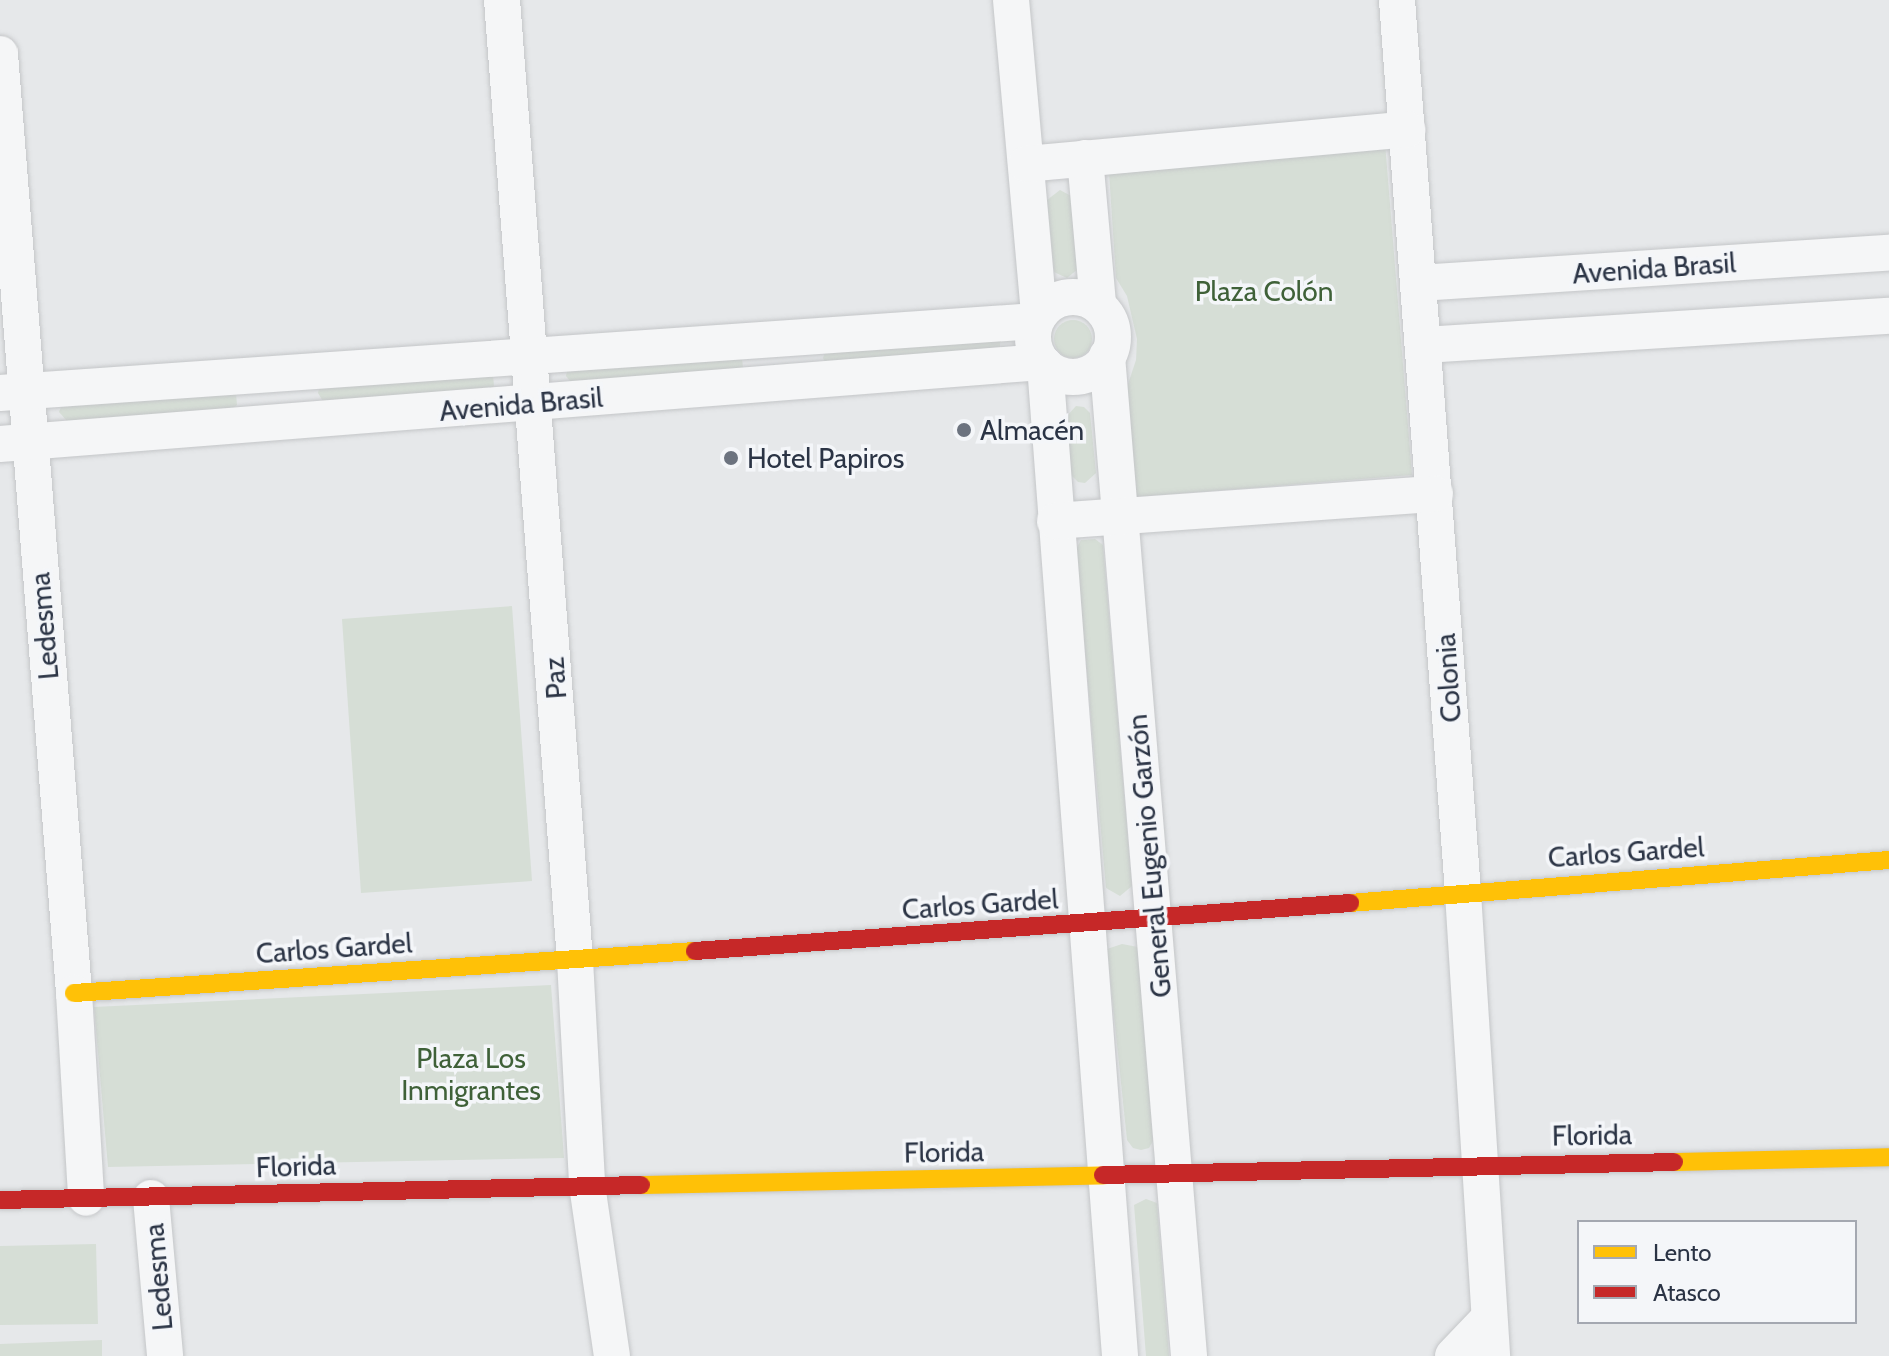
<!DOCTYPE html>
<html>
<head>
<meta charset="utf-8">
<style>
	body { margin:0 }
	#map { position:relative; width:1889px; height:1356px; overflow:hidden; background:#e6e8ea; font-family:Cabin,sans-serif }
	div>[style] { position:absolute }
	.green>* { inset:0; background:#d6ded6 }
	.round { border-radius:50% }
	.roads { filter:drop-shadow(0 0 2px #c4c6c8) drop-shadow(0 0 2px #c4c6c8) }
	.street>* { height:36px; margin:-18px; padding:0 18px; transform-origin:18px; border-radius:18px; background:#f5f6f7 }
	.street>.ring { margin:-18px; padding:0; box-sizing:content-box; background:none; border:36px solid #f5f6f7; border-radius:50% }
	.slow>* { height:18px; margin:-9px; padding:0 9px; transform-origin:9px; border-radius:9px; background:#ffc107 }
	.jam>* { height:18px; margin:-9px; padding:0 9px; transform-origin:9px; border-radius:9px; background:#c62828 }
	.dots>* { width:22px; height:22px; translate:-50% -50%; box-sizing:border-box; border:4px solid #f4f6f9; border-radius:50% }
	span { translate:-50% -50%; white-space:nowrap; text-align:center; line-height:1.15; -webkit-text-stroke:7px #f4f6f9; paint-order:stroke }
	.street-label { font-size:28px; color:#2b3445 }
	.park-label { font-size:28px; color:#3f6138 }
	.poi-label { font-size:28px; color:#2b3445 }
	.left { translate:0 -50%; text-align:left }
	.legend { position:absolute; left:1577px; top:1220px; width:280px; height:104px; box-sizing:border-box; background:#f4f6f9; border:2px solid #a4a8b1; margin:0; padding:10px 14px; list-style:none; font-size:24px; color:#2b3445 }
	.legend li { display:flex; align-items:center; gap:16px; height:40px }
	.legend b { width:40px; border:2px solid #a4a8b1 }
</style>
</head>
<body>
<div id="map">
	<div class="green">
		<i style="clip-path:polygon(1385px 143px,1412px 475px,1136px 497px,1125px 393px,1136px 360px,1137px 339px,1127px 296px,1116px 278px,1109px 172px)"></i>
		<i style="clip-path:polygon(1060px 190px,1073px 197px,1078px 269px,1067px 278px,1054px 272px,1047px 200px)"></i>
		<i class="round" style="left:1054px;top:320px;width:38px;height:38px"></i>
		<i style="clip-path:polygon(1000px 339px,1000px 350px,825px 362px,823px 358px,825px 352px)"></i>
		<i style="clip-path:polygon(742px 358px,743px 368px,573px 385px,566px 376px,567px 371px)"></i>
		<i style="clip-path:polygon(493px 375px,494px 386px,490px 391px,324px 403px,318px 393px,319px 389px)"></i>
		<i style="clip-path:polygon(236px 393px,237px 405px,232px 409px,67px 421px,59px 412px,61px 407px)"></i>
		<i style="clip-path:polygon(1076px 406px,1084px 407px,1090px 413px,1096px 473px,1085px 483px,1078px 482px,1071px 475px,1066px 417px)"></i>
		<i style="clip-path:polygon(1095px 539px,1103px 545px,1132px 886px,1120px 896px,1106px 888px,1076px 549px,1081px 540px)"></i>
		<i style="clip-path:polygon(512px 606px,532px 881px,361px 893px,342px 619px)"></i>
		<i style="clip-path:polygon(1122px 944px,1138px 947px,1153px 1141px,1149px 1148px,1141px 1150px,1133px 1148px,1127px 1140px,1107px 949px)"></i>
		<i style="clip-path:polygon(551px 985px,564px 1158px,108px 1167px,94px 1007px)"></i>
		<i style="clip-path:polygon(1146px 1199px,1157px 1203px,1169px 1356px,1146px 1356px,1134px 1205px)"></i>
		<i style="clip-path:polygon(96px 1244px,98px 1324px,0 1325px,0 1246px)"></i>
		<i style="clip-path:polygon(102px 1340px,102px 1356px,0 1356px,0 1344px)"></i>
	</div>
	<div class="roads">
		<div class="street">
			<i style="left:502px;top:0;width:963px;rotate:85.65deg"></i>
			<i style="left:575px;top:960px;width:225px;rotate:86.9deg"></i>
			<i style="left:587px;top:1185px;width:173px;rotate:81.7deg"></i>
			<i style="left:1011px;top:0;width:316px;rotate:84.9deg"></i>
			<i style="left:1397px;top:0;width:895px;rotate:85.77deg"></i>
			<i style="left:1463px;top:893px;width:464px;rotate:86.4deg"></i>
			<i style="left:0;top:54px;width:942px;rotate:85.49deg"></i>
			<i style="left:74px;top:993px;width:205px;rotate:86.6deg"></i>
			<i style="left:1085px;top:158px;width:148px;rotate:84.9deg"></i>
			<i style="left:1026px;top:164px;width:383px;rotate:-5.2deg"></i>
			<i style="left:1419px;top:283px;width:471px;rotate:-3.7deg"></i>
			<i class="ring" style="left:1033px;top:297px;width:44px;height:44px"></i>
			<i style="left:1424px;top:345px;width:466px;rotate:-3.6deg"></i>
			<i style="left:1107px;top:356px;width:1003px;rotate:85.31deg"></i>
			<i style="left:1045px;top:365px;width:994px;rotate:85.67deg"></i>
			<i style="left:0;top:393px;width:1038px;rotate:-3.98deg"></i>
			<i style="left:0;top:444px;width:1045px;rotate:-4.5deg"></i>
			<i style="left:1055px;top:521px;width:381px;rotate:-4.1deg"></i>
			<i style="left:151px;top:1198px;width:159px;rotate:84.9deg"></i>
			<i style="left:1453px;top:1356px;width:52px;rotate:-46.5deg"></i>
		</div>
		<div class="slow">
			<i style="left:1350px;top:903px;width:541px;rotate:-4.56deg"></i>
			<i style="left:74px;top:993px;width:622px;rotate:-3.87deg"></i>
			<i style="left:1674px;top:1162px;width:215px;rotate:-1.3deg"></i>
			<i style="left:641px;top:1185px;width:462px;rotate:-1.2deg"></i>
		</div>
		<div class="jam">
			<i style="left:695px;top:951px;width:657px;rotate:-4.19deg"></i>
			<i style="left:1103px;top:1175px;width:571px;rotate:-1.3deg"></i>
			<i style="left:0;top:1200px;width:641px;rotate:-1.34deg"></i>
		</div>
	</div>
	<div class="dots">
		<i style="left:964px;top:430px;background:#6c737f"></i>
		<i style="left:731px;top:458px;background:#6c737f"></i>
	</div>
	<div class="street-label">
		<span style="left:1654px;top:268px;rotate:-4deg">Avenida Brasil</span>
		<span style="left:521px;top:404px;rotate:-5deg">Avenida Brasil</span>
		<span style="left:44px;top:626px;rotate:-95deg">Ledesma</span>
		<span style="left:555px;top:678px;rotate:-94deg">Paz</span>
		<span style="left:1448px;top:678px;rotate:-94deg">Colonia</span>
		<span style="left:1626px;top:852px;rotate:-4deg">Carlos Gardel</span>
		<span style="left:1149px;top:856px;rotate:-95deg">General Eugenio Garzón</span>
		<span style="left:980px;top:904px;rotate:-4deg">Carlos Gardel</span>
		<span style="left:334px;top:948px;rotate:-4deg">Carlos Gardel</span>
		<span style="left:1592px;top:1135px;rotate:-1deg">Florida</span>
		<span style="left:944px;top:1152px;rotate:-1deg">Florida</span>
		<span style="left:296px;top:1166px;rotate:-2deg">Florida</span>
		<span style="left:158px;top:1277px;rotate:-95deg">Ledesma</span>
	</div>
	<div class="park-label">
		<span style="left:1264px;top:291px">Plaza Colón</span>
		<span style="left:471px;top:1074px">Plaza Los<br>Inmigrantes</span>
	</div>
	<div class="poi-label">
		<span class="left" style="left:980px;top:430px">Almacén</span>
		<span class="left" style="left:747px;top:458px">Hotel Papiros</span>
	</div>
	<ul class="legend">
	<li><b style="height:10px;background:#ffc107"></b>Lento</li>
	<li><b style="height:10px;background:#c62828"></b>Atasco</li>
	</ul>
</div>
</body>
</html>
